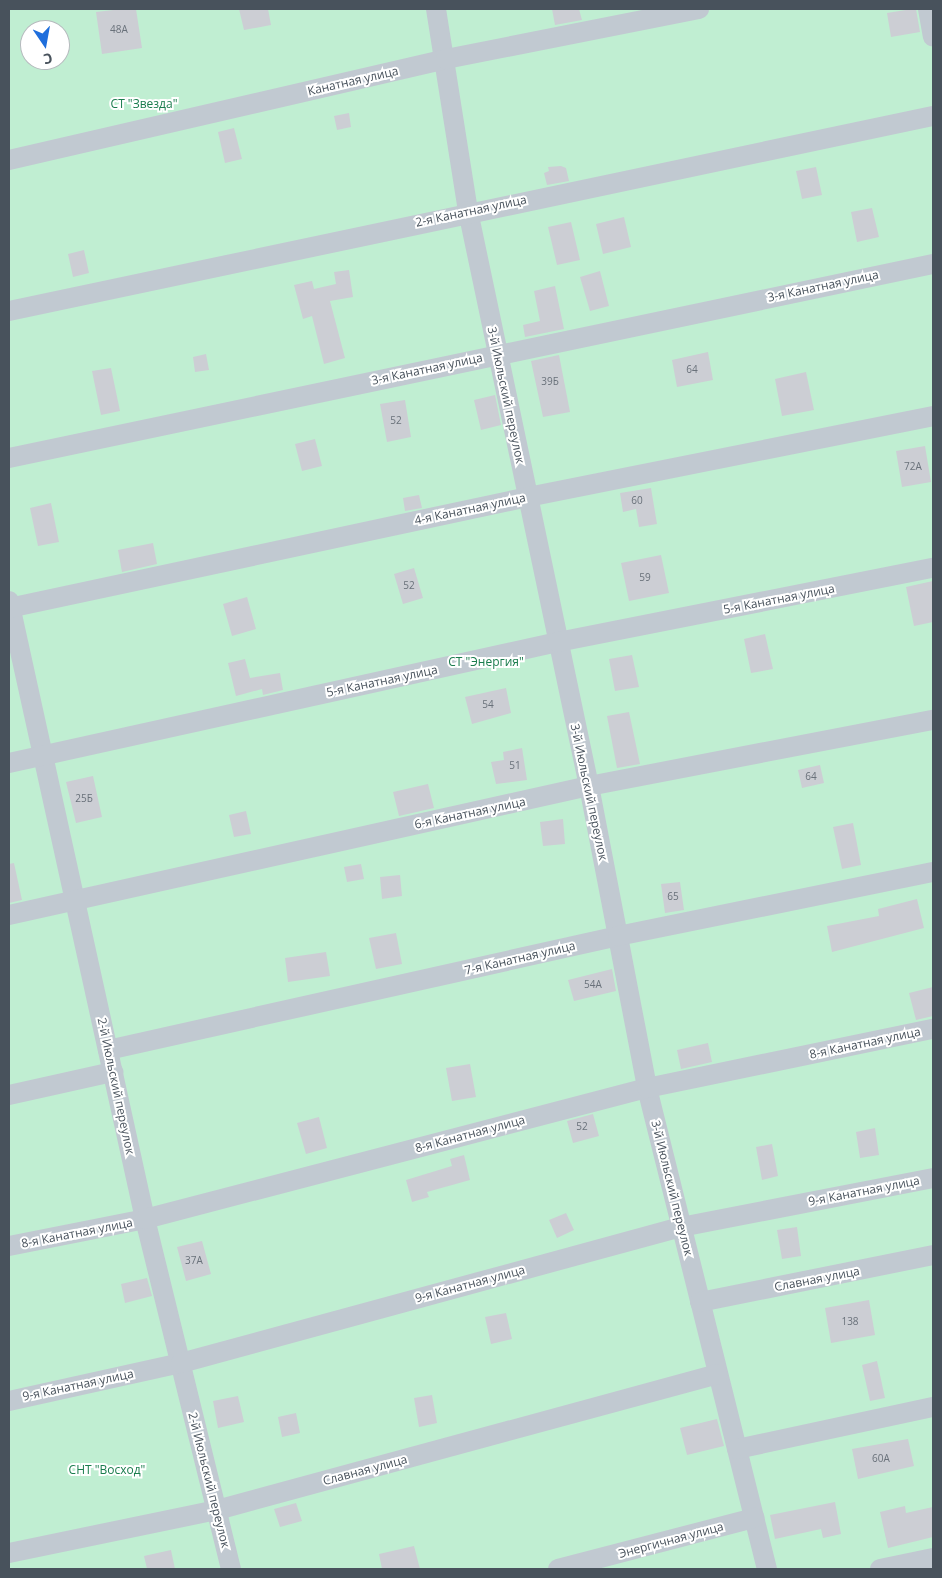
<!DOCTYPE html>
<html>
<head>
<meta charset="utf-8">
<style>
	body { margin:0 }
	#map { position:relative; width:942px; height:1578px; overflow:hidden; background:#f2f0ef; font-family:"Open Sans",sans-serif }
	div>[style] { position:absolute }
	.green>* { inset:0; background:#c0eed2 }
	.building>* { inset:0; background:#ccced4 }
	.minor>* { height:20px; margin:-10px; padding:0 10px; transform-origin:10px; border-radius:10px; background:#c1c9d1 }
	span { translate:-50% -50%; white-space:nowrap; text-align:center; line-height:1.15; -webkit-text-stroke:4px #fff; paint-order:stroke }
	.number-label { font-size:10px; color:#69717a }
	.number-label span { -webkit-text-stroke-width:0 }
	.street-label { font-size:12px; color:#48525c }
	.park-label { font-size:12px; color:#1a7c4d }
	.frame { position:absolute; inset:0; border:10px solid #48525c; pointer-events:none }
	.north { position:absolute; left:20px; top:20px; width:50px; height:50px; box-sizing:border-box; background:#fff; border:1px solid #b6babe; border-radius:50%; rotate:168deg; font-size:14px; font-weight:700; line-height:20px; text-align:center; color:#48525c }
	.north::after { content:''; display:block; margin:auto; width:18px; height:22px; background:#1f6edc; clip-path:polygon(50% 0,100% 100%,50% 72%,0 100%) }
</style>
</head>
<body>
<div id="map">
	<div class="green">
		<i style="clip-path:polygon(evenodd,9px 9px,933px 9px,933px 1569px,9px 1569px,9px 9px,30px 30px,60px 30px,60px 60px,30px 60px,30px 30px)"></i>
	</div>
	<div class="building">
		<i style="clip-path:polygon(122px 9px,136px 9px,142px 48px,102px 54px,96px 12px)"></i>
		<i style="clip-path:polygon(239px 9px,268px 9px,271px 25px,244px 30px)"></i>
		<i style="clip-path:polygon(552px 9px,579px 9px,582px 20px,555px 25px)"></i>
		<i style="clip-path:polygon(912px 9px,916px 9px,920px 32px,891px 37px,887px 13px)"></i>
		<i style="clip-path:polygon(349px 113px,351px 127px,337px 130px,334px 116px)"></i>
		<i style="clip-path:polygon(234px 128px,242px 159px,225px 163px,218px 132px)"></i>
		<i style="clip-path:polygon(561px 166px,566px 168px,569px 181px,547px 185px,544px 173px,549px 171px,548px 167px)"></i>
		<i style="clip-path:polygon(816px 167px,822px 195px,802px 199px,796px 171px)"></i>
		<i style="clip-path:polygon(872px 208px,879px 237px,857px 242px,851px 212px)"></i>
		<i style="clip-path:polygon(624px 217px,631px 247px,603px 254px,596px 224px)"></i>
		<i style="clip-path:polygon(571px 222px,580px 260px,557px 265px,548px 227px)"></i>
		<i style="clip-path:polygon(84px 250px,89px 273px,73px 277px,68px 254px)"></i>
		<i style="clip-path:polygon(349px 270px,353px 297px,330px 301px,345px 358px,324px 364px,312px 316px,303px 319px,294px 285px,312px 281px,314px 289px,336px 284px,334px 272px)"></i>
		<i style="clip-path:polygon(600px 271px,609px 306px,590px 311px,580px 277px)"></i>
		<i style="clip-path:polygon(555px 286px,564px 329px,525px 337px,523px 325px,540px 321px,534px 291px)"></i>
		<i style="clip-path:polygon(708px 352px,713px 380px,677px 387px,672px 360px)"></i>
		<i style="clip-path:polygon(206px 354px,209px 370px,195px 372px,193px 357px)"></i>
		<i style="clip-path:polygon(559px 355px,570px 412px,543px 417px,531px 361px)"></i>
		<i style="clip-path:polygon(111px 368px,120px 411px,101px 415px,92px 371px)"></i>
		<i style="clip-path:polygon(806px 372px,814px 410px,782px 416px,775px 379px)"></i>
		<i style="clip-path:polygon(495px 395px,501px 425px,481px 430px,474px 400px)"></i>
		<i style="clip-path:polygon(405px 400px,411px 437px,387px 442px,380px 404px)"></i>
		<i style="clip-path:polygon(315px 439px,322px 466px,302px 471px,295px 444px)"></i>
		<i style="clip-path:polygon(925px 446px,931px 482px,902px 487px,896px 451px)"></i>
		<i style="clip-path:polygon(651px 488px,657px 524px,639px 527px,636px 509px,623px 512px,620px 493px)"></i>
		<i style="clip-path:polygon(419px 495px,422px 508px,405px 511px,403px 498px)"></i>
		<i style="clip-path:polygon(51px 503px,59px 542px,38px 546px,30px 508px)"></i>
		<i style="clip-path:polygon(153px 543px,157px 564px,122px 572px,118px 550px)"></i>
		<i style="clip-path:polygon(661px 555px,669px 593px,629px 601px,621px 563px)"></i>
		<i style="clip-path:polygon(414px 568px,423px 598px,403px 604px,394px 574px)"></i>
		<i style="clip-path:polygon(933px 581px,933px 622px,914px 626px,906px 587px)"></i>
		<i style="clip-path:polygon(247px 597px,256px 629px,232px 636px,223px 604px)"></i>
		<i style="clip-path:polygon(765px 634px,773px 669px,751px 673px,744px 639px)"></i>
		<i style="clip-path:polygon(632px 655px,639px 687px,615px 691px,609px 659px)"></i>
		<i style="clip-path:polygon(245px 659px,250px 678px,280px 673px,283px 690px,263px 695px,262px 689px,236px 696px,228px 663px)"></i>
		<i style="clip-path:polygon(506px 688px,511px 713px,472px 724px,465px 697px)"></i>
		<i style="clip-path:polygon(629px 712px,640px 764px,617px 768px,607px 716px)"></i>
		<i style="clip-path:polygon(522px 748px,527px 780px,496px 784px,491px 762px,504px 760px,503px 752px)"></i>
		<i style="clip-path:polygon(820px 765px,824px 783px,802px 788px,798px 770px)"></i>
		<i style="clip-path:polygon(93px 776px,102px 817px,76px 823px,66px 782px)"></i>
		<i style="clip-path:polygon(428px 784px,434px 808px,399px 816px,393px 792px)"></i>
		<i style="clip-path:polygon(246px 811px,251px 834px,234px 837px,229px 815px)"></i>
		<i style="clip-path:polygon(563px 819px,565px 844px,543px 846px,540px 822px)"></i>
		<i style="clip-path:polygon(853px 823px,861px 865px,842px 869px,833px 827px)"></i>
		<i style="clip-path:polygon(14px 863px,22px 900px,9px 903px,9px 864px)"></i>
		<i style="clip-path:polygon(361px 864px,364px 879px,347px 882px,344px 867px)"></i>
		<i style="clip-path:polygon(400px 875px,402px 896px,382px 899px,380px 877px)"></i>
		<i style="clip-path:polygon(680px 882px,684px 910px,665px 913px,661px 884px)"></i>
		<i style="clip-path:polygon(917px 899px,924px 928px,832px 952px,827px 926px,879px 916px,878px 909px)"></i>
		<i style="clip-path:polygon(396px 933px,402px 964px,376px 969px,369px 938px)"></i>
		<i style="clip-path:polygon(326px 952px,330px 976px,288px 982px,285px 958px)"></i>
		<i style="clip-path:polygon(612px 969px,616px 991px,574px 1001px,568px 980px)"></i>
		<i style="clip-path:polygon(933px 987px,933px 1016px,916px 1020px,909px 993px)"></i>
		<i style="clip-path:polygon(708px 1043px,712px 1062px,681px 1069px,677px 1050px)"></i>
		<i style="clip-path:polygon(470px 1064px,476px 1097px,452px 1101px,446px 1068px)"></i>
		<i style="clip-path:polygon(593px 1114px,599px 1136px,573px 1143px,567px 1121px)"></i>
		<i style="clip-path:polygon(319px 1117px,327px 1148px,306px 1154px,297px 1123px)"></i>
		<i style="clip-path:polygon(875px 1128px,879px 1155px,860px 1158px,856px 1132px)"></i>
		<i style="clip-path:polygon(772px 1144px,778px 1176px,762px 1180px,756px 1147px)"></i>
		<i style="clip-path:polygon(464px 1155px,470px 1180px,427px 1192px,429px 1197px,412px 1202px,406px 1180px,452px 1166px,450px 1159px)"></i>
		<i style="clip-path:polygon(566px 1213px,574px 1230px,557px 1238px,549px 1220px)"></i>
		<i style="clip-path:polygon(797px 1227px,801px 1256px,782px 1259px,777px 1230px)"></i>
		<i style="clip-path:polygon(202px 1241px,211px 1274px,186px 1281px,177px 1247px)"></i>
		<i style="clip-path:polygon(147px 1278px,152px 1296px,125px 1303px,121px 1284px)"></i>
		<i style="clip-path:polygon(869px 1300px,875px 1335px,831px 1343px,825px 1308px)"></i>
		<i style="clip-path:polygon(506px 1313px,512px 1339px,491px 1344px,485px 1317px)"></i>
		<i style="clip-path:polygon(877px 1361px,885px 1398px,870px 1401px,862px 1365px)"></i>
		<i style="clip-path:polygon(432px 1395px,437px 1423px,419px 1427px,414px 1398px)"></i>
		<i style="clip-path:polygon(238px 1396px,244px 1422px,218px 1428px,213px 1401px)"></i>
		<i style="clip-path:polygon(296px 1413px,300px 1433px,282px 1437px,278px 1417px)"></i>
		<i style="clip-path:polygon(717px 1419px,724px 1446px,687px 1455px,680px 1428px)"></i>
		<i style="clip-path:polygon(908px 1439px,914px 1466px,858px 1479px,852px 1449px)"></i>
		<i style="clip-path:polygon(835px 1502px,841px 1534px,823px 1538px,821px 1529px,775px 1539px,770px 1515px)"></i>
		<i style="clip-path:polygon(296px 1503px,302px 1521px,280px 1527px,274px 1509px)"></i>
		<i style="clip-path:polygon(905px 1506px,906px 1513px,933px 1507px,933px 1537px,888px 1548px,880px 1512px)"></i>
		<i style="clip-path:polygon(414px 1546px,420px 1569px,382px 1569px,379px 1554px)"></i>
		<i style="clip-path:polygon(171px 1550px,175px 1569px,147px 1569px,144px 1556px)"></i>
	</div>
	<div class="minor">
		<i style="left:436px;top:9px;width:205px;rotate:81deg"></i>
		<i style="left:468px;top:211px;width:588px;rotate:78.12deg"></i>
		<i style="left:589px;top:786px;width:308px;rotate:79.1deg"></i>
		<i style="left:647px;top:1088px;width:496px;rotate:76deg"></i>
		<i style="left:928px;top:9px;width:28px;rotate:80deg"></i>
		<i style="left:9px;top:160px;width:449px;rotate:-13deg"></i>
		<i style="left:446px;top:59px;width:258px;rotate:-11.2deg"></i>
		<i style="left:9px;top:311px;width:944px;rotate:-11.92deg"></i>
		<i style="left:9px;top:458px;width:944px;rotate:-11.86deg"></i>
		<i style="left:9px;top:601px;width:633px;rotate:77.59deg"></i>
		<i style="left:145px;top:1219px;width:360px;rotate:76.2deg"></i>
		<i style="left:9px;top:608px;width:531px;rotate:-12.07deg"></i>
		<i style="left:528px;top:497px;width:413px;rotate:-11.3deg"></i>
		<i style="left:9px;top:763px;width:562px;rotate:-12.43deg"></i>
		<i style="left:558px;top:642px;width:382px;rotate:-11.2deg"></i>
		<i style="left:9px;top:915px;width:594px;rotate:-12.54deg"></i>
		<i style="left:589px;top:786px;width:350px;rotate:-10.9deg"></i>
		<i style="left:108px;top:1050px;width:523px;rotate:-12.6deg"></i>
		<i style="left:618px;top:936px;width:321px;rotate:-11.5deg"></i>
		<i style="left:9px;top:1095px;width:107px;rotate:-12.5deg"></i>
		<i style="left:9px;top:1246px;width:139px;rotate:-11.2deg"></i>
		<i style="left:145px;top:1219px;width:519px;rotate:-14.63deg"></i>
		<i style="left:647px;top:1088px;width:292px;rotate:-11.7deg"></i>
		<i style="left:700px;top:1302px;width:238px;rotate:-11.4deg"></i>
		<i style="left:9px;top:1401px;width:176px;rotate:-12.5deg"></i>
		<i style="left:181px;top:1363px;width:518px;rotate:-15.22deg"></i>
		<i style="left:681px;top:1227px;width:257px;rotate:-11deg"></i>
		<i style="left:737px;top:1449px;width:200px;rotate:-12.1deg"></i>
		<i style="left:9px;top:1553px;width:212px;rotate:-11.7deg"></i>
		<i style="left:217px;top:1510px;width:519px;rotate:-15.19deg"></i>
		<i style="left:558px;top:1569px;width:203px;rotate:-14.6deg"></i>
		<i style="left:880px;top:1569px;width:54px;rotate:-11.7deg"></i>
	</div>
	<div class="number-label">
		<span style="left:119px;top:30px">48А</span>
		<span style="left:692px;top:370px">64</span>
		<span style="left:550px;top:382px">39Б</span>
		<span style="left:396px;top:421px">52</span>
		<span style="left:913px;top:467px">72А</span>
		<span style="left:637px;top:501px">60</span>
		<span style="left:645px;top:578px">59</span>
		<span style="left:409px;top:586px">52</span>
		<span style="left:488px;top:705px">54</span>
		<span style="left:515px;top:766px">51</span>
		<span style="left:811px;top:777px">64</span>
		<span style="left:84px;top:799px">25Б</span>
		<span style="left:673px;top:897px">65</span>
		<span style="left:593px;top:985px">54А</span>
		<span style="left:582px;top:1127px">52</span>
		<span style="left:194px;top:1261px">37А</span>
		<span style="left:850px;top:1322px">138</span>
		<span style="left:881px;top:1459px">60А</span>
	</div>
	<div class="street-label">
		<span style="left:353px;top:81px;rotate:-13deg">Канатная улица</span>
		<span style="left:471px;top:211px;rotate:-12deg">2-я Канатная улица</span>
		<span style="left:823px;top:286px;rotate:-12deg">3-я Канатная улица</span>
		<span style="left:427px;top:369px;rotate:-12deg">3-я Канатная улица</span>
		<span style="left:506px;top:395px;rotate:78deg">3-й Июльский переулок</span>
		<span style="left:470px;top:509px;rotate:-12deg">4-я Канатная улица</span>
		<span style="left:779px;top:599px;rotate:-11deg">5-я Канатная улица</span>
		<span style="left:382px;top:681px;rotate:-12deg">5-я Канатная улица</span>
		<span style="left:589px;top:792px;rotate:78deg">3-й Июльский переулок</span>
		<span style="left:470px;top:813px;rotate:-12deg">6-я Канатная улица</span>
		<span style="left:520px;top:958px;rotate:-13deg">7-я Канатная улица</span>
		<span style="left:865px;top:1043px;rotate:-12deg">8-я Канатная улица</span>
		<span style="left:116px;top:1086px;rotate:78deg">2-й Июльский переулок</span>
		<span style="left:470px;top:1134px;rotate:-15deg">8-я Канатная улица</span>
		<span style="left:672px;top:1188px;rotate:76deg">3-й Июльский переулок</span>
		<span style="left:864px;top:1191px;rotate:-11deg">9-я Канатная улица</span>
		<span style="left:77px;top:1233px;rotate:-11deg">8-я Канатная улица</span>
		<span style="left:817px;top:1279px;rotate:-11deg">Славная улица</span>
		<span style="left:470px;top:1284px;rotate:-15deg">9-я Канатная улица</span>
		<span style="left:78px;top:1385px;rotate:-12deg">9-я Канатная улица</span>
		<span style="left:365px;top:1470px;rotate:-15deg">Славная улица</span>
		<span style="left:209px;top:1480px;rotate:76deg">2-й Июльский переулок</span>
		<span style="left:671px;top:1540px;rotate:-15deg">Энергичная улица</span>
	</div>
	<div class="park-label">
		<span style="left:144px;top:104px">СТ "Звезда"</span>
		<span style="left:486px;top:662px">СТ "Энергия"</span>
		<span style="left:107px;top:1470px">СНТ "Восход"</span>
	</div>
	<div class="frame"></div>
	<div class="north">С</div>
</div>
</body>
</html>
